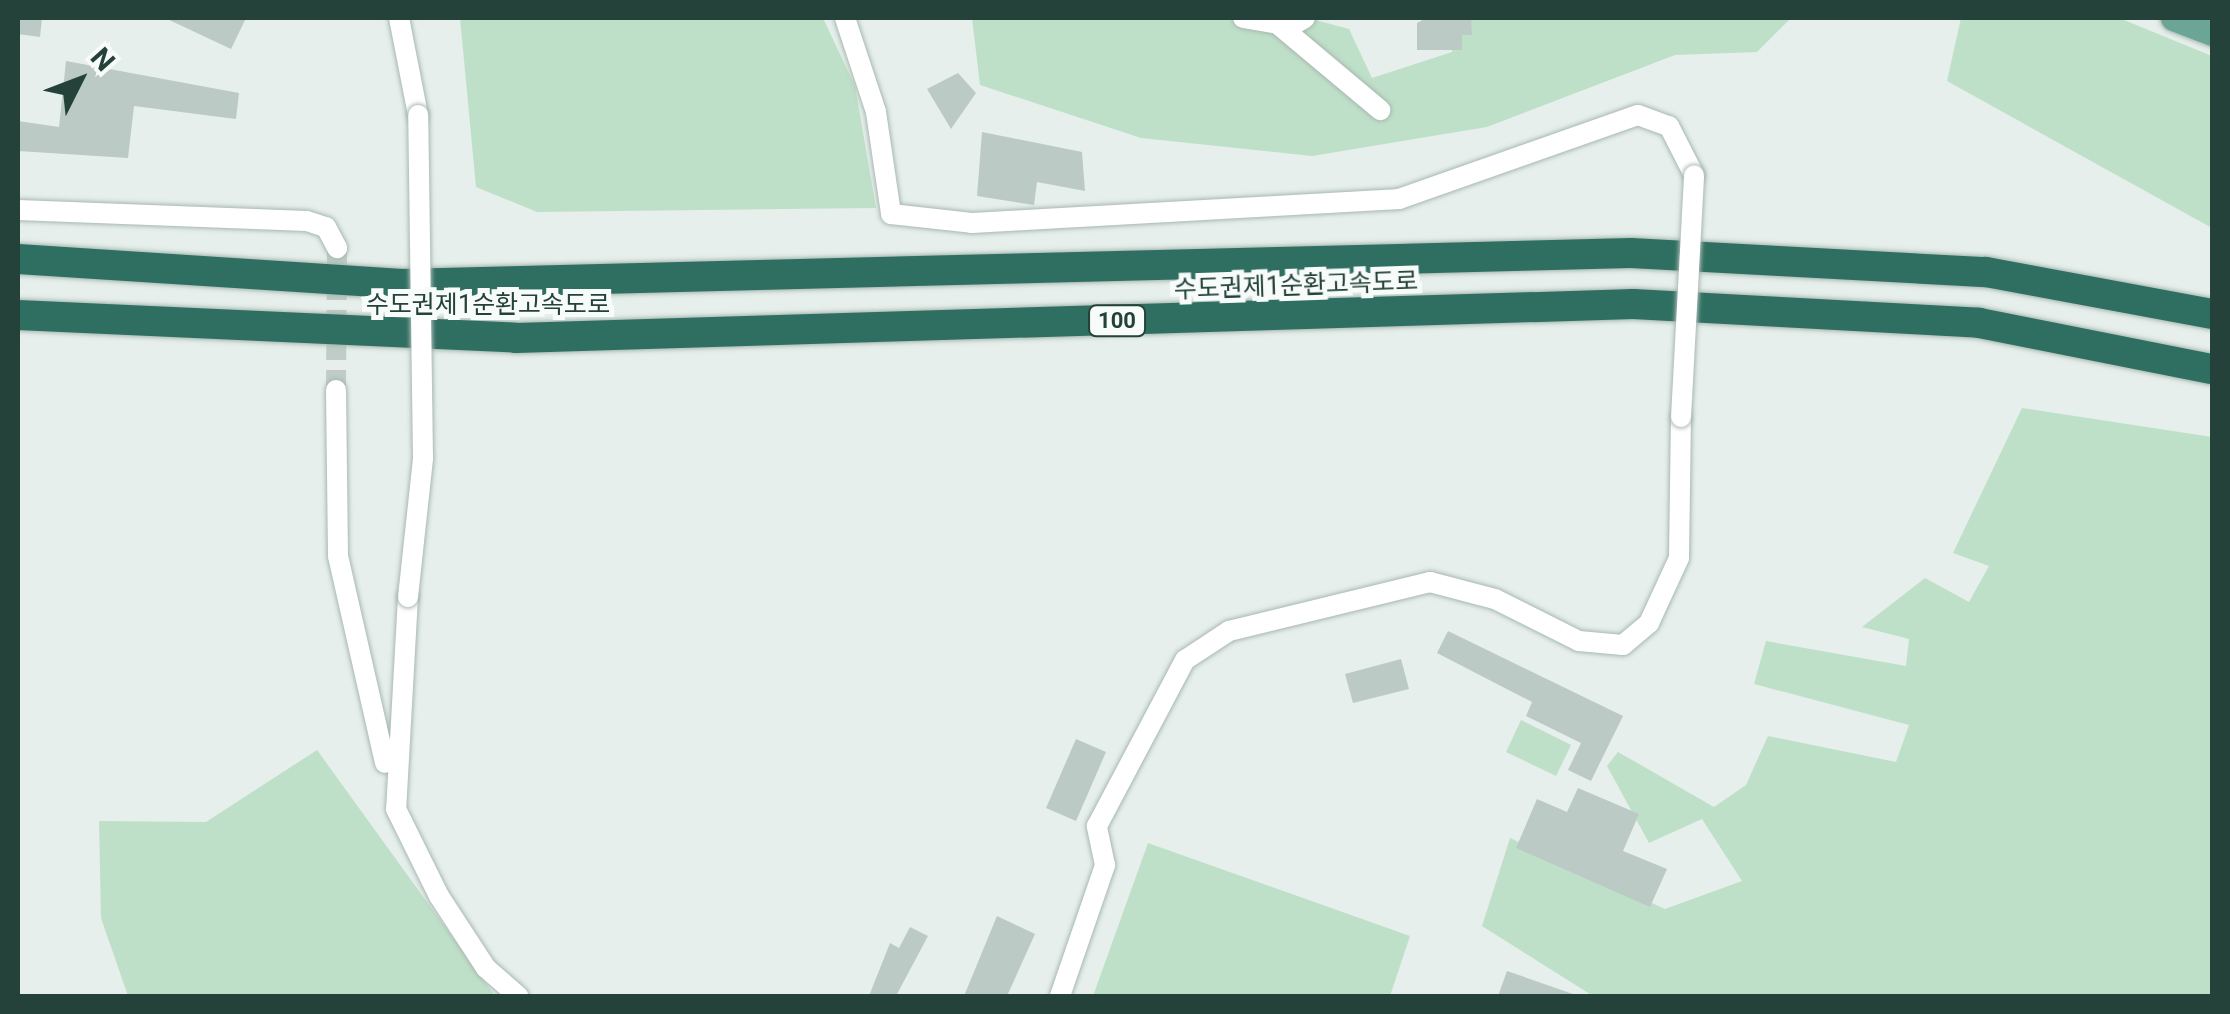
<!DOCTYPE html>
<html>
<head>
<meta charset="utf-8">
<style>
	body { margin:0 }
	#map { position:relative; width:2230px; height:1014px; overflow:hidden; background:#e6efeb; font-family:Roboto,"Noto Sans KR",sans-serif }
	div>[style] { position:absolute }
	.green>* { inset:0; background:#bfe0c8 }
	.building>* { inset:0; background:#bbcac4 }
	.minor-tunnel>* { height:20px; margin-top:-10px; transform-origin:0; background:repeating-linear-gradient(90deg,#bfccc8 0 20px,transparent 0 30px) }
	.roads { filter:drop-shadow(0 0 2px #a8b8b2) drop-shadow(0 0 2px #a8b8b2) }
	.minor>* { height:20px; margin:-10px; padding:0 10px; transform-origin:10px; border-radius:10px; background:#fff }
	.major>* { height:25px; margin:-12.5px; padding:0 12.5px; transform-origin:12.5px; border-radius:12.5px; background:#6aa596 }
	.highway>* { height:30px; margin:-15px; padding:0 15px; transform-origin:15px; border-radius:15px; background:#2f6f62 }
	.bridges { filter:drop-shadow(0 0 2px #a8b8b2) drop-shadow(0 0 2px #a8b8b2) }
	.minor-bridge>* { height:20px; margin:-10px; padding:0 10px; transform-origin:10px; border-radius:10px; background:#fff }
	span { translate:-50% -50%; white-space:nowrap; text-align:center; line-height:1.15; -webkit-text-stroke:10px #f7fbf9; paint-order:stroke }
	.shield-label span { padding:2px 8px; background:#f7fbf9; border:2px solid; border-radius:8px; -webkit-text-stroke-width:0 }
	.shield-label { font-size:22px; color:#24423a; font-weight:700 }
	.street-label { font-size:25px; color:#24423a }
	.frame { position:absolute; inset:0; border:20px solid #24423a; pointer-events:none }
	.north { position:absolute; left:30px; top:30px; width:100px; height:100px; -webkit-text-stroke:8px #f7fbf9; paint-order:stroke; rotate:48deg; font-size:28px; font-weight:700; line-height:40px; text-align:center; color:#24423a }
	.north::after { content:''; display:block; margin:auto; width:35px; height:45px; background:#24423a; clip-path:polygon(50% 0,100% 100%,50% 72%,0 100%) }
</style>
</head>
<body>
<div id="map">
	<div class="green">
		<i style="clip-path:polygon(460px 18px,823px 18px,855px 86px,876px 208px,537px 212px,476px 187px)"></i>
		<i style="clip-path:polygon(972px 18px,1308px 18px,1349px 29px,1372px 78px,1452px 52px,1457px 18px,1791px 18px,1757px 52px,1675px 55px,1487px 127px,1312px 156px,1141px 138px,980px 85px)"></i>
		<i style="clip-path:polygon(1961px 18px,2119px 18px,2212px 56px,2212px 228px,1947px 81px)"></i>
		<i style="clip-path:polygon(2022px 408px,2212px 437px,2212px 996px,1593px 996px,1482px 926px,1510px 838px,1665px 909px,1742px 881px,1702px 819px,1649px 843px,1607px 766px,1618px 752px,1714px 807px,1746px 785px,1768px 736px,1896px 762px,1909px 725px,1754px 684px,1766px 641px,1906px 666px,1909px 639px,1862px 627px,1925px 578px,1969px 602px,1989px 566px,1953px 553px)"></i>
		<i style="clip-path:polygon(1521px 720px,1571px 745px,1556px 776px,1506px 752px)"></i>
		<i style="clip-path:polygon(317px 750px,495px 996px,128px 996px,101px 918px,99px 821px,206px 822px)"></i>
		<i style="clip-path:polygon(1148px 843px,1410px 936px,1390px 996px,1093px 996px)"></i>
	</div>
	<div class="building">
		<i style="clip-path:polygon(18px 18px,42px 18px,40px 37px,18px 34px)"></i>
		<i style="clip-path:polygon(165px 18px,246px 18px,231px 49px)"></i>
		<i style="clip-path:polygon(1426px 18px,1471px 18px,1472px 35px,1462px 35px,1462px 50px,1417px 50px,1417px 23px)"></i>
		<i style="clip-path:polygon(66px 61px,239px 93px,236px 119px,134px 106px,128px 158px,18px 151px,18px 121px,59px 127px)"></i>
		<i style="clip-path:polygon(958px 73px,976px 93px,951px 129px,927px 89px)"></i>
		<i style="clip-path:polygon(982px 132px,1082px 152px,1085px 191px,1037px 182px,1034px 205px,977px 196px)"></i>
		<i style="clip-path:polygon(1448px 631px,1623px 716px,1591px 781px,1568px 770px,1581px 743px,1526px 716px,1532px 702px,1437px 653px)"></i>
		<i style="clip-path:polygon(1401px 659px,1409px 689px,1353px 703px,1345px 674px)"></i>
		<i style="clip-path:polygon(1076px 739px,1106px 752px,1076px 821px,1046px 808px)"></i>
		<i style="clip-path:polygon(1578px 788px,1639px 814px,1623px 851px,1667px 869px,1650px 907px,1516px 848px,1537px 799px,1567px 812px)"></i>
		<i style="clip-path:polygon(997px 916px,1035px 934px,1007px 996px,964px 996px)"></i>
		<i style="clip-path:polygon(910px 927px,928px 936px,896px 996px,869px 996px,890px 943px,899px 948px)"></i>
		<i style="clip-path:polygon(1507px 971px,1573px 994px,1572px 996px,1498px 996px)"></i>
	</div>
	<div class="minor-tunnel">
		<i style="left:336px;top:390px;width:142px;rotate:-89.6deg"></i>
	</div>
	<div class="roads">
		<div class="minor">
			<i style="left:399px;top:18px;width:99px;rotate:78.9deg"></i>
			<i style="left:845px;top:18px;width:99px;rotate:71.7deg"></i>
			<i style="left:876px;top:112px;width:103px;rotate:81.6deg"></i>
			<i style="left:891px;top:214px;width:81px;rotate:6.3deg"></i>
			<i style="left:972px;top:223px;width:428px;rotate:-3.2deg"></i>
			<i style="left:1399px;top:199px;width:253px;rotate:-19.4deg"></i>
			<i style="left:1638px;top:115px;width:33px;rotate:20deg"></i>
			<i style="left:1669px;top:126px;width:55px;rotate:63deg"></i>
			<i style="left:1243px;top:18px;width:49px;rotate:9.5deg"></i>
			<i style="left:1291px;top:26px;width:16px;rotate:-30deg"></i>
			<i style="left:1280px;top:26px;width:131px;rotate:40deg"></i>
			<i style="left:18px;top:210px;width:289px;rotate:2.2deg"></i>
			<i style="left:307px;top:221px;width:20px;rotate:18deg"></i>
			<i style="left:326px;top:227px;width:24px;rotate:62deg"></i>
			<i style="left:336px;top:390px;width:166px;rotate:89.3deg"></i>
			<i style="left:338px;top:556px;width:212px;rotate:77.2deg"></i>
			<i style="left:408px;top:597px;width:212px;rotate:93.2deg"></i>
			<i style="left:396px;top:809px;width:97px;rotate:63.7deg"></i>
			<i style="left:439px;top:896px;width:86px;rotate:56.9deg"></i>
			<i style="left:486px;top:968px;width:43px;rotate:41.2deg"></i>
			<i style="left:1060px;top:996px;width:139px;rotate:-71deg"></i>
			<i style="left:1105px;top:865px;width:40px;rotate:-102deg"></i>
			<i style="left:1097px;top:826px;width:188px;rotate:-62.1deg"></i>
			<i style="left:1185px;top:660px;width:53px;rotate:-33.4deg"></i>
			<i style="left:1229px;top:631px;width:207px;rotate:-13.7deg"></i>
			<i style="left:1430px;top:582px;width:67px;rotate:14.7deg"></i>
			<i style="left:1495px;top:599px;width:94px;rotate:26.6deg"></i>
			<i style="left:1579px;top:641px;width:44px;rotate:5.2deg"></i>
			<i style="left:1623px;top:645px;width:34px;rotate:-40deg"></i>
			<i style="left:1649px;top:623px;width:72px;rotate:-65.2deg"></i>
			<i style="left:1679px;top:558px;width:141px;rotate:-89.2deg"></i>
		</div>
		<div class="major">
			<i style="left:2173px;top:18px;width:42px;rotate:21deg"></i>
		</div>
		<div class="highway">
			<i style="left:18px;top:259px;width:385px;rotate:3.7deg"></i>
			<i style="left:402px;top:284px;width:1229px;rotate:-1.44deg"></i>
			<i style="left:1631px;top:253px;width:356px;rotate:3.1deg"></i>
			<i style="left:1986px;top:272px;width:230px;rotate:10.5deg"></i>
			<i style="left:18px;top:315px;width:499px;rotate:2.6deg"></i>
			<i style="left:516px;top:338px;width:1118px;rotate:-1.74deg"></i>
			<i style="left:1633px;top:304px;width:347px;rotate:3.1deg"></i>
			<i style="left:1979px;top:323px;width:237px;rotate:11.2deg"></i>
		</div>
	</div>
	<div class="bridges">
		<div class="minor-bridge">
			<i style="left:1681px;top:417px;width:242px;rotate:-86.9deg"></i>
			<i style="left:408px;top:597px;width:140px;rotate:-83.8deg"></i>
			<i style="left:423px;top:458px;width:343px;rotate:-90.8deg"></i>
		</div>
	</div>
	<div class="shield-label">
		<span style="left:1117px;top:321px">100</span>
	</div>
	<div class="street-label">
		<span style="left:1296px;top:286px;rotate:-2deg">수도권제1순환고속도로</span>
		<span style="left:488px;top:305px">수도권제1순환고속도로</span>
	</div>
	<div class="frame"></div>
	<div class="north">N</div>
</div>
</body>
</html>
